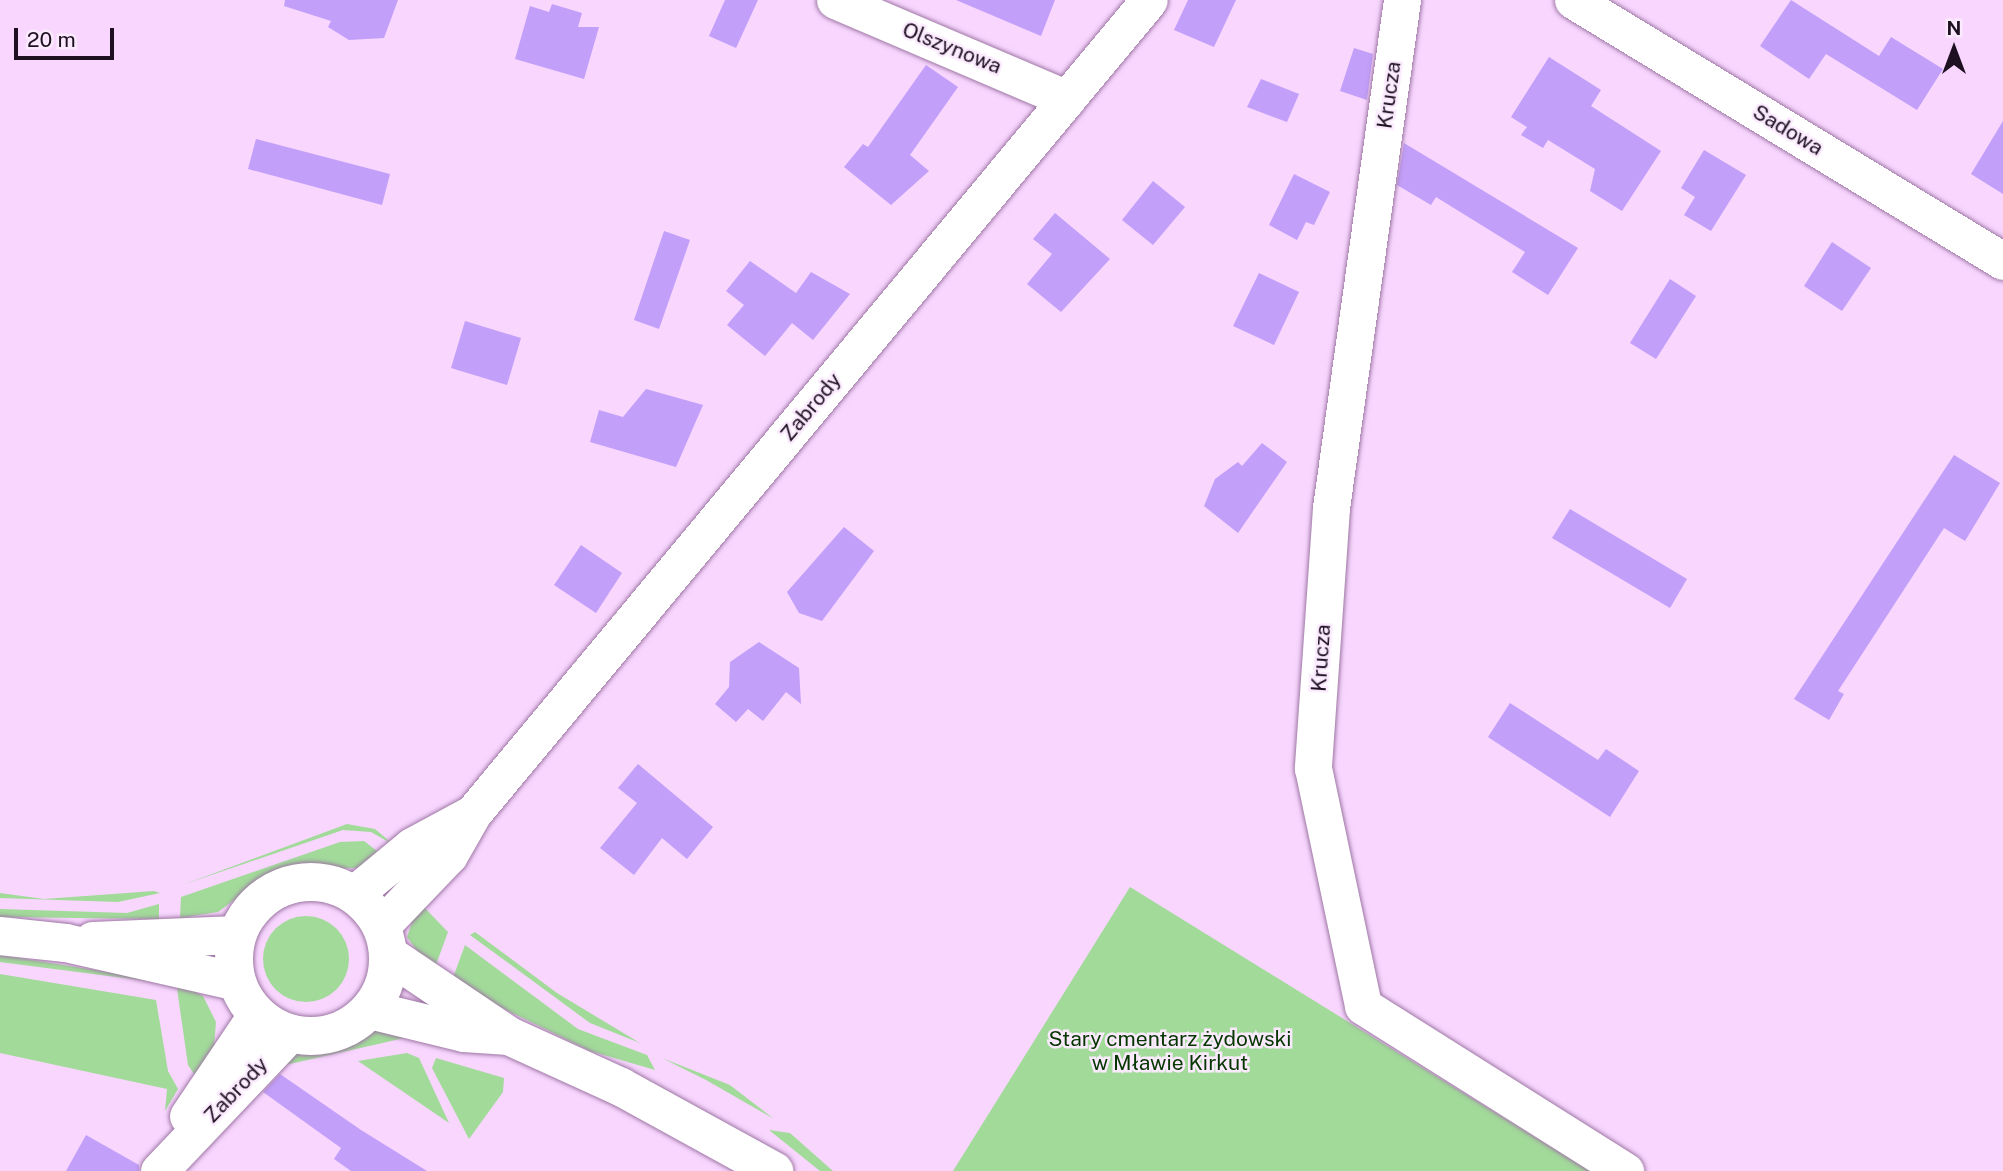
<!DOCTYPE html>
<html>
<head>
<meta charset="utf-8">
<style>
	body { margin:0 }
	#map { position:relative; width:2003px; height:1171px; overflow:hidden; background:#f8d6fe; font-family:"Public Sans",sans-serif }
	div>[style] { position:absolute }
	.green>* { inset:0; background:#a2da9a }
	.round { border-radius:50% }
	.building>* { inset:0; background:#c29ff9 }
	.roads { filter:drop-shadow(0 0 2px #9e77a5) drop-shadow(0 0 2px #9e77a5) }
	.minor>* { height:37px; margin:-18.5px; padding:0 18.5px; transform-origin:18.5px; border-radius:18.5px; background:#fff }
	.tertiary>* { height:38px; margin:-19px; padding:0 19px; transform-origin:19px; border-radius:19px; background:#fff }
	.tertiary>.ring { margin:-19px; padding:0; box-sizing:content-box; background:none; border:38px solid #fff; border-radius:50% }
	span { translate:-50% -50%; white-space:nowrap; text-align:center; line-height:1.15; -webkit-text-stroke:5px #fbeafe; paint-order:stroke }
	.street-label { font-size:21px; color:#1e0f21 }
	.park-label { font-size:21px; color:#053600 }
	.north { position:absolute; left:1919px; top:14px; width:70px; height:70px; -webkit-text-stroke:5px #fbeafe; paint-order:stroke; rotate:0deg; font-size:19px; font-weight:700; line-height:28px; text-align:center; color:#1e0f21 }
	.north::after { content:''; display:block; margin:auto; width:24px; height:32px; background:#1e0f21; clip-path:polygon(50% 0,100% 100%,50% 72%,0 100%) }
	.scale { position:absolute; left:14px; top:28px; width:100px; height:32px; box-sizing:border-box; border:4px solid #1e0f21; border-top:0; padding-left:9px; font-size:21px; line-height:24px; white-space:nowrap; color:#1e0f21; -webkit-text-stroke:5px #fbeafe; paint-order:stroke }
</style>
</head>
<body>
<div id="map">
	<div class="green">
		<i style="clip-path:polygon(347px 824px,375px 829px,394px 845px,371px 832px,343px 830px,182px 885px)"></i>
		<i style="clip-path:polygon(364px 841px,381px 854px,357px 868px,288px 870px,261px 880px,218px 912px,180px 918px,181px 897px,340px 842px)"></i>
		<i style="clip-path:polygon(1130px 887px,1590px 1171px,953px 1171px)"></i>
		<i style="clip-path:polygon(154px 891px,160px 893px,118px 902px,0 898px,0 893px,44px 899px)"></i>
		<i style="clip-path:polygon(419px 902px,448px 932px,433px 973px,407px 937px)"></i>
		<i style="clip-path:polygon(159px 904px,159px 919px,0 917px,0 909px,127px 913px)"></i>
		<i class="round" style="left:263px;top:916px;width:86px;height:86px"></i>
		<i style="clip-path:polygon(475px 932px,557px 993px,640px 1043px,590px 1023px,470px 935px)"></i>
		<i style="clip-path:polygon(465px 945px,578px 1029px,647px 1055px,655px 1070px,590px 1051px,451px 983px)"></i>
		<i style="clip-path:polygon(0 955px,114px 973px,155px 982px,0 962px)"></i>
		<i style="clip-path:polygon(0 974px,156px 1000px,168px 1071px,178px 1089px,165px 1111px,167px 1089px,0 1053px)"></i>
		<i style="clip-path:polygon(176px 982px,203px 996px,216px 1022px,214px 1047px,196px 1077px,188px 1065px)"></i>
		<i style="clip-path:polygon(372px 1030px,409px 1037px,272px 1068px,291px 1052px,334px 1046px)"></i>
		<i style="clip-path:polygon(407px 1053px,419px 1058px,449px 1123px,358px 1061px)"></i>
		<i style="clip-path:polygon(436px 1058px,504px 1078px,503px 1092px,469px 1139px,432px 1068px)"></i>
		<i style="clip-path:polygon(662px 1058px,730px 1085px,774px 1119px,706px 1080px)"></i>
		<i style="clip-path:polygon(769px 1130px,790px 1133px,833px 1171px,820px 1171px)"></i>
	</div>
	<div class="building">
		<i style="clip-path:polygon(285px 0,398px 0,384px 38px,349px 40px,328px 27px,331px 21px,284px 6px)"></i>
		<i style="clip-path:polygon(725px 0,758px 0,736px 48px,709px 36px)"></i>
		<i style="clip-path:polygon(956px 0,1055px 0,1041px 36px)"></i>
		<i style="clip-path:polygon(1188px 0,1236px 0,1214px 47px,1174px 30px)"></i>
		<i style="clip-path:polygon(1791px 0,1879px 56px,1891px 37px,1943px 69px,1917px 110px,1826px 54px,1809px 79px,1760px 46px)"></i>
		<i style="clip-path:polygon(552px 4px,582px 13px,578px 27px,599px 27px,584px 79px,515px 59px,530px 6px,549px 12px)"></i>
		<i style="clip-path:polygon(1354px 48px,1373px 54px,1367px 100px,1340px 91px)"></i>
		<i style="clip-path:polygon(1549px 57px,1601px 90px,1591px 106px,1661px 151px,1622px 211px,1590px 191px,1595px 169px,1548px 140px,1543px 148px,1521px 135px,1527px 127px,1511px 117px)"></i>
		<i style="clip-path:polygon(926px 65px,958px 87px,910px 155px,929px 171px,891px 205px,844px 167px,863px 144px,868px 147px)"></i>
		<i style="clip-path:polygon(1261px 79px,1299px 94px,1287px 122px,1247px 107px)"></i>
		<i style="clip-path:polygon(2003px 121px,2003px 194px,1971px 174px)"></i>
		<i style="clip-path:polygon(256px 139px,390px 174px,382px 205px,248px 169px)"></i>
		<i style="clip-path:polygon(1404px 143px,1578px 248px,1548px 295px,1512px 272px,1525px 252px,1436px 197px,1431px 205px,1397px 185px)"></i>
		<i style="clip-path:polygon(1704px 150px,1746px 175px,1711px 231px,1684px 215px,1695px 197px,1681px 188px)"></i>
		<i style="clip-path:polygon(1294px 174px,1330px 192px,1314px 225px,1306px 222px,1297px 240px,1269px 225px)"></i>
		<i style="clip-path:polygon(1153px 181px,1185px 207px,1153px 245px,1122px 220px)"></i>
		<i style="clip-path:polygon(1055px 213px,1110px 259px,1061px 312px,1027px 284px,1052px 254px,1033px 239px)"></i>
		<i style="clip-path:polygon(664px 231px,690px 240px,659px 329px,634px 320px)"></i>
		<i style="clip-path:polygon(1832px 242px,1871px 268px,1842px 311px,1804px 286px)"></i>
		<i style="clip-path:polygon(750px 261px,796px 293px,811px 272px,850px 294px,813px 340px,792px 323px,765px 356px,727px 325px,744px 305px,726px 291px)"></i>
		<i style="clip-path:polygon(1259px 273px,1299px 292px,1274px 345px,1233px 326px)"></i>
		<i style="clip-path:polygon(1670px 279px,1696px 296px,1656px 359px,1630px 343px)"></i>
		<i style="clip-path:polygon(465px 321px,521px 338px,507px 385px,451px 368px)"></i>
		<i style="clip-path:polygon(646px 389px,703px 405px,676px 467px,590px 442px,599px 410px,623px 417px)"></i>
		<i style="clip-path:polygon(1262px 443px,1287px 462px,1238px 533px,1204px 506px,1215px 479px,1238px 462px,1242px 466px)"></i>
		<i style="clip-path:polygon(1954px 455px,2000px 483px,1965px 541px,1944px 528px,1838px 691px,1844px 694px,1829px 720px,1794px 699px)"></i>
		<i style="clip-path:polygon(1570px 509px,1687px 579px,1670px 608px,1552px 538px)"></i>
		<i style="clip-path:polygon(844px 527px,874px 551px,822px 621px,799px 613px,787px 592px)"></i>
		<i style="clip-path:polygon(581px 545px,622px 573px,596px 613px,554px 585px)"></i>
		<i style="clip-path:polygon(759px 642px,799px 668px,801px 704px,786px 692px,763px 721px,748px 709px,736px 722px,715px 704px,729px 687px,730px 662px)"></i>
		<i style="clip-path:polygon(1510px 703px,1598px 760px,1606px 749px,1639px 771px,1610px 817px,1488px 737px)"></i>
		<i style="clip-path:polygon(638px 764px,713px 827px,687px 859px,662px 838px,634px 875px,600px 848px,637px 803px,618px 788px)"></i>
		<i style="clip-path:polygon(280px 1074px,361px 1130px,427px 1171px,351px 1171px,334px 1159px,341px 1148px,263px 1092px)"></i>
		<i style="clip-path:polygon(86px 1135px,139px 1165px,139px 1171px,66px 1171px)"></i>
	</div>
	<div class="roads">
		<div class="minor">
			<i style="left:835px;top:0;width:252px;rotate:23.1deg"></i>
			<i style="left:1402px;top:0;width:513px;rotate:97.96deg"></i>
			<i style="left:1331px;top:508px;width:261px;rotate:94deg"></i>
			<i style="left:1313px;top:768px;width:243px;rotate:78.1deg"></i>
			<i style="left:1363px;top:1006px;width:310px;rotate:32.2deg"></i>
			<i style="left:1573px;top:0;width:503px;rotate:31.26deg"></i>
			<i style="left:354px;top:894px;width:75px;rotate:-39.6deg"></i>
			<i style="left:412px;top:846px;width:69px;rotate:-28.4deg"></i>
			<i style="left:381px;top:926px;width:98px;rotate:-46.2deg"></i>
			<i style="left:449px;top:855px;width:48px;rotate:-60.3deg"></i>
			<i style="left:473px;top:813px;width:1057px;rotate:-50.26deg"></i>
			<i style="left:188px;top:1116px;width:122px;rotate:-56deg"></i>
			<i style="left:159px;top:1171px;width:189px;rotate:-46.5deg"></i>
		</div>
		<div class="tertiary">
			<i class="ring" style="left:234px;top:882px;width:116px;height:116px"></i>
			<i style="left:0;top:936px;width:66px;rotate:6.1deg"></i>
			<i style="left:66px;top:943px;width:175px;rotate:12.8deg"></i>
			<i style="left:93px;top:941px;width:144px;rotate:-2.4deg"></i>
			<i style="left:389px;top:955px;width:145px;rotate:34deg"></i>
			<i style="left:509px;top:1036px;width:123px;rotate:24.5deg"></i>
			<i style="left:621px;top:1087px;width:175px;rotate:28.8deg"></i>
			<i style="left:370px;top:1010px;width:97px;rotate:13.7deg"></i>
			<i style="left:464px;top:1033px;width:45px;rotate:3.8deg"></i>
		</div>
	</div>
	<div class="street-label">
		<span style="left:952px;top:48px;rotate:22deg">Olszynowa</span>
		<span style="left:1389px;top:95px;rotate:-82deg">Krucza</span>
		<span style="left:1788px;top:130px;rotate:31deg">Sadowa</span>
		<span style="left:811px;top:407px;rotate:-50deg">Zabrody</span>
		<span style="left:1321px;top:658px;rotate:-86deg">Krucza</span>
		<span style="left:236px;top:1090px;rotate:-46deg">Zabrody</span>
	</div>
	<div class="park-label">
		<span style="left:1170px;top:1051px">Stary cmentarz żydowski<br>w Mławie Kirkut</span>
	</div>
	<div class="north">N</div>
	<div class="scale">20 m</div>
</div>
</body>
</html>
